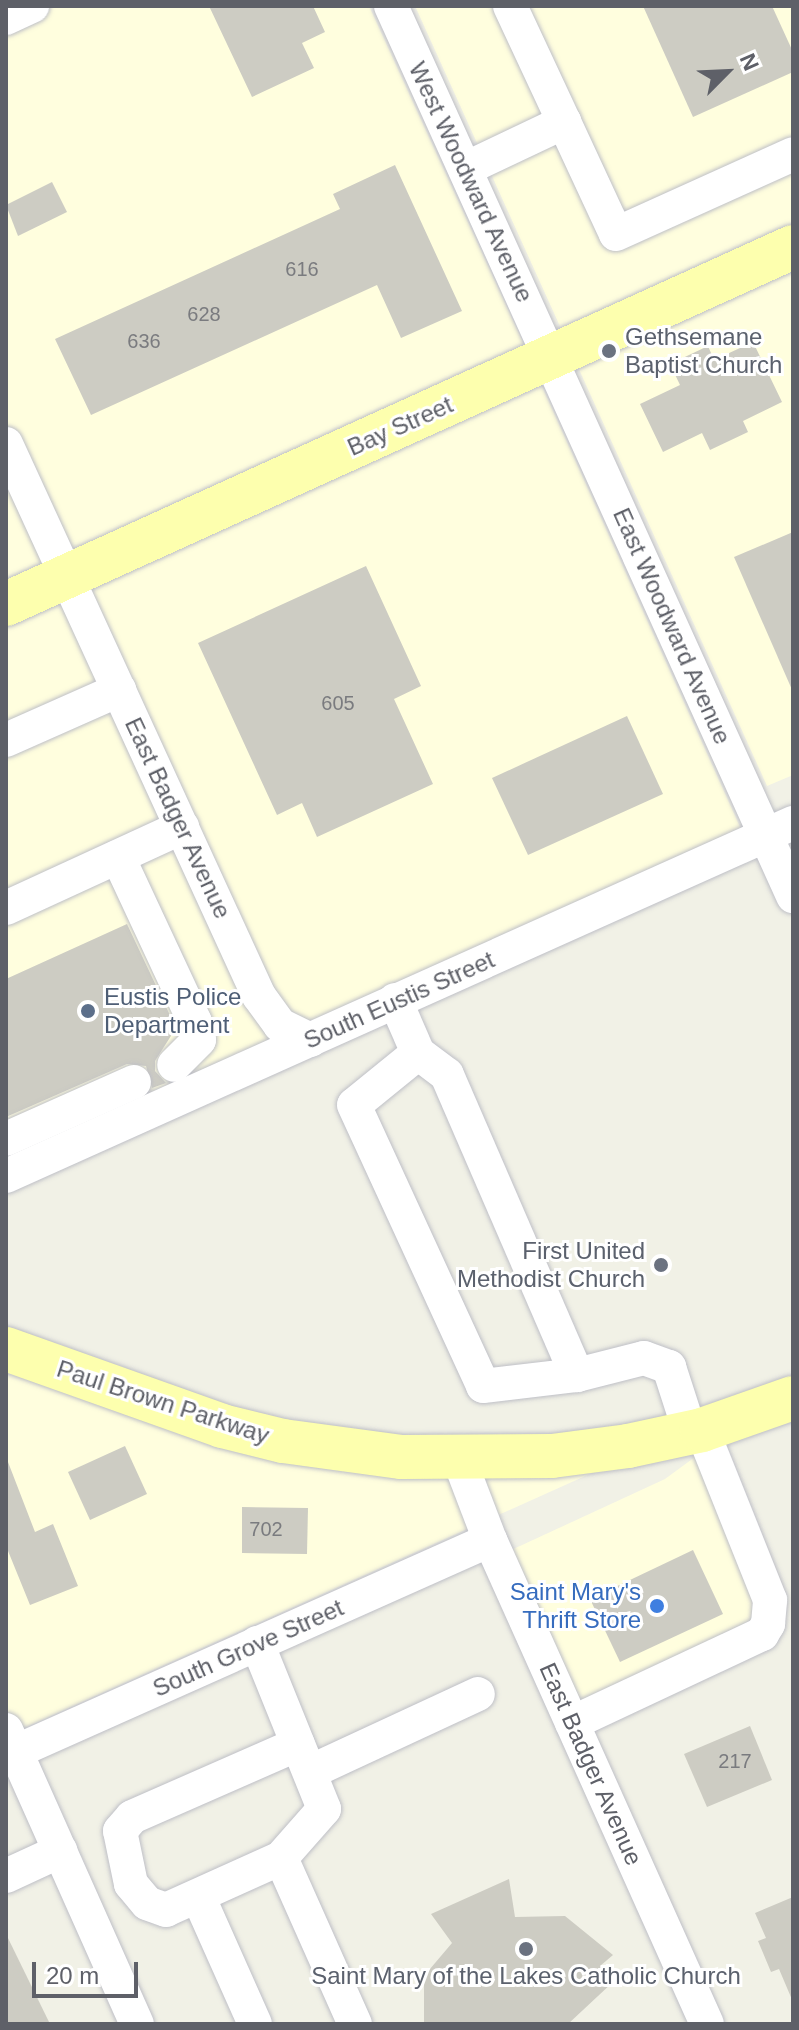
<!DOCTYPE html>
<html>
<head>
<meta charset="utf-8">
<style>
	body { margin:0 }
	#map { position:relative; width:799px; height:2030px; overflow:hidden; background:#f1f1e6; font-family:Arial,sans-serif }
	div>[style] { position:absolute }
	.commercial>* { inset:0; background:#fffede }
	.building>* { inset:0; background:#cdccc3 }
	.roads { filter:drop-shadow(0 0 2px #bebfc6) drop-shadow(0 0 2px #bebfc6) }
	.minor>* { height:34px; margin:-17px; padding:0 17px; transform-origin:17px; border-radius:17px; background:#fff }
	.major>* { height:44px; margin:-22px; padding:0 22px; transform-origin:22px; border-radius:22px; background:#fdffae }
	.dots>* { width:22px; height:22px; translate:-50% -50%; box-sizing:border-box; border:4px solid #fff; border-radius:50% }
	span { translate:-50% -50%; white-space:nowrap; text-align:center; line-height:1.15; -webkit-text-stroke:6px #fff; paint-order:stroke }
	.number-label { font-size:20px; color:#7a7b7f }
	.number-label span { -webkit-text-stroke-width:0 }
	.street-label { font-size:24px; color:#5e6068 }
	.worship-label { font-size:24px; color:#5b616d }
	.left { translate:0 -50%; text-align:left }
	.right { translate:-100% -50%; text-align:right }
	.service-label { font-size:24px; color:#4e5e75 }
	.shop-label { font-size:24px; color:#366cbe }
	.frame { position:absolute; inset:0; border:8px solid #5e6068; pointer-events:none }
	.north { position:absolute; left:687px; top:32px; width:80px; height:80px; -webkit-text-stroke:6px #fff; paint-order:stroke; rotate:66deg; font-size:22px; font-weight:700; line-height:32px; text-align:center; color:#5e6068 }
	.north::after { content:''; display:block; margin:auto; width:28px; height:36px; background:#5e6068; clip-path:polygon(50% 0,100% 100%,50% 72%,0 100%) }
	.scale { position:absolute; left:32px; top:1962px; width:106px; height:36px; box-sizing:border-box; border:4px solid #5e6068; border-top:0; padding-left:10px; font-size:24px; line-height:28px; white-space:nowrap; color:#5e6068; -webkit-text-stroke:6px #fff; paint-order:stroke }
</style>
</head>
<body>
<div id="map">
	<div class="commercial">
		<i style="clip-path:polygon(6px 6px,369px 6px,526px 349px,6px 583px)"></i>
		<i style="clip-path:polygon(415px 6px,793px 6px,793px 228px,563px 333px)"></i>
		<i style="clip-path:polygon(793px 267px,793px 775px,767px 786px,577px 365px)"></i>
		<i style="clip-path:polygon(540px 382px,750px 849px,6px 1181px,6px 623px)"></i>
		<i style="clip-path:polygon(6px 1369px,126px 1415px,603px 1468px,6px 1736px)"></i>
		<i style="clip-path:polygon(710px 1446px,779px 1612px,576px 1703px,494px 1558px,665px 1479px)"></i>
	</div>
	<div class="building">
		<i style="clip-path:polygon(209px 6px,313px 6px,325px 32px,302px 43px,314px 68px,252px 97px)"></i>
		<i style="clip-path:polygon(643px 6px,772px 6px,793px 52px,793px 72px,693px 117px)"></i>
		<i style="clip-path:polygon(395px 165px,462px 311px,401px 338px,377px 285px,91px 415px,55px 339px,340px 209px,333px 194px)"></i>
		<i style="clip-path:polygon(52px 182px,67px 212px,18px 236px,6px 205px)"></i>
		<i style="clip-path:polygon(753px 342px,782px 402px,743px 421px,748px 432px,710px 450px,702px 433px,663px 452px,640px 404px,680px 385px,670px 364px,708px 346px,714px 360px)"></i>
		<i style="clip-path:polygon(793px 532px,793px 692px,734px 557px)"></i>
		<i style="clip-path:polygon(366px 566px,421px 686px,394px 699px,433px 784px,317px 837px,302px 803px,277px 815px,198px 643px)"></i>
		<i style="clip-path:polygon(627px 716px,663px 794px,528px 855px,492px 778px)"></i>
		<i style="clip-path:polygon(127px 924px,176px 1028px,155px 1061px,155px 1071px,166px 1083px,152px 1088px,146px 1066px,127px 1064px,6px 1117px,6px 979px)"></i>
		<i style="clip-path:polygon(125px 1446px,147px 1494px,90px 1520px,68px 1472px)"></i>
		<i style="clip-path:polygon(8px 1462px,35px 1532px,53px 1524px,78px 1586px,30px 1605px,6px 1546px)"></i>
		<i style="clip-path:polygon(242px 1507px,308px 1508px,307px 1554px,242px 1553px)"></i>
		<i style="clip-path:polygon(693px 1550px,723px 1614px,620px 1662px,590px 1599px)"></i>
		<i style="clip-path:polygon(750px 1726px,772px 1780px,707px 1807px,684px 1754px)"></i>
		<i style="clip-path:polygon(509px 1879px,515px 1917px,565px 1916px,613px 1955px,600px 1966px,613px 1982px,568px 2024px,424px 2024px,424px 1976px,452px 1943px,431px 1914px)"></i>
		<i style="clip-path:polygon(793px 1897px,793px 2002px,779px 1969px,771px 1972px,758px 1941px,766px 1938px,755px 1913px)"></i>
		<i style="clip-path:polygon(6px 1934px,50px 2024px,6px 2024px)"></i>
	</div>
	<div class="roads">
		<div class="minor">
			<i style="left:391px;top:6px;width:977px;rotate:65.69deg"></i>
			<i style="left:510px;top:6px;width:128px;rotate:65deg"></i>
			<i style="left:6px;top:18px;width:29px;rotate:-25deg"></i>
			<i style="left:465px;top:169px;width:110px;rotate:-25.4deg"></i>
			<i style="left:564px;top:122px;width:123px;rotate:65.1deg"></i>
			<i style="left:616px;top:234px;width:194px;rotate:-24.3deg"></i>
			<i style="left:6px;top:444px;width:607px;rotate:65.38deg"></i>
			<i style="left:259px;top:996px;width:36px;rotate:54deg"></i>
			<i style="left:280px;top:1025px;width:34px;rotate:26deg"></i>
			<i style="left:6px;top:740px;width:124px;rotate:-23.9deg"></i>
			<i style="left:118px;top:857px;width:182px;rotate:65deg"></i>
			<i style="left:195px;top:1022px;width:18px;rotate:77deg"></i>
			<i style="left:199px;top:1040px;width:35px;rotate:135deg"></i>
			<i style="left:6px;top:908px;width:194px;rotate:-24.7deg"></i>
			<i style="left:395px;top:1000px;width:58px;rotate:66.5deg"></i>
			<i style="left:418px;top:1053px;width:36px;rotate:37deg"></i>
			<i style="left:447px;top:1075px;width:327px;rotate:66.6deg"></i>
			<i style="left:418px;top:1053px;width:82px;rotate:140.9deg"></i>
			<i style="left:354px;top:1105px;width:309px;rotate:65.3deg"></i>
			<i style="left:483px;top:1386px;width:95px;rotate:-6.7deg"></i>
			<i style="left:577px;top:1375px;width:69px;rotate:-14.2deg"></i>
			<i style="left:644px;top:1358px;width:27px;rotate:20deg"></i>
			<i style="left:669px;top:1367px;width:68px;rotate:72.1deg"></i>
			<i style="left:6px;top:1139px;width:140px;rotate:-24deg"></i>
			<i style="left:6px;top:1176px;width:863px;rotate:-24.16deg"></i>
			<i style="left:459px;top:1459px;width:87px;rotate:69.1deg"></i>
			<i style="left:490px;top:1540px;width:530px;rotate:65.85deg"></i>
			<i style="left:257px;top:1643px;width:179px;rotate:68deg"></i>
			<i style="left:324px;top:1809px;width:65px;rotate:131.3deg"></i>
			<i style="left:281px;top:1858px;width:182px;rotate:66deg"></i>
			<i style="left:572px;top:1723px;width:210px;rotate:-25.1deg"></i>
			<i style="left:762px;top:1634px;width:12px;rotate:-59deg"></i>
			<i style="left:768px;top:1624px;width:24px;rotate:-85deg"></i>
			<i style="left:770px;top:1600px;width:183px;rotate:-111.8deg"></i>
			<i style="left:6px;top:1730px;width:322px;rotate:66deg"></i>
			<i style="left:6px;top:1756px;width:530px;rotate:-24.05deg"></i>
			<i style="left:310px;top:1772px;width:185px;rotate:-24.9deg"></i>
			<i style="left:281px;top:1858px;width:126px;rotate:155.7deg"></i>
			<i style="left:166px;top:1910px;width:20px;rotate:-160deg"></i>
			<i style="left:147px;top:1903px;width:25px;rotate:-130deg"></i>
			<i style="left:131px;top:1884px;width:54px;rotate:-101.7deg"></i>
			<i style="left:120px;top:1831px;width:18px;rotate:-49deg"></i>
			<i style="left:132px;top:1817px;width:181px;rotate:-23.7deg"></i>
			<i style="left:6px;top:1876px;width:60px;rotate:-24.8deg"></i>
			<i style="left:198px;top:1896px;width:140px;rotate:66deg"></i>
		</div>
		<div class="major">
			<i style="left:6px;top:604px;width:864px;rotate:-24.4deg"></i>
			<i style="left:6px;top:1349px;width:229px;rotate:19.6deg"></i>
			<i style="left:222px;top:1426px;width:63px;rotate:13.8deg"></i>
			<i style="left:283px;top:1441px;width:120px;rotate:7.7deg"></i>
			<i style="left:402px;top:1457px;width:150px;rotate:-0.4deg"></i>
			<i style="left:552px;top:1456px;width:77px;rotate:-7.5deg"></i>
			<i style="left:628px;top:1446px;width:76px;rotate:-12.2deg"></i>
			<i style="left:702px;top:1430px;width:96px;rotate:-19.4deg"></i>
		</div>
	</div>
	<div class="dots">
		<i style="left:609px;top:351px;background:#6b7280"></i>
		<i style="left:88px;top:1011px;background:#5c6f8a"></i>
		<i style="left:661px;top:1265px;background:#6b7280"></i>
		<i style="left:657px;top:1606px;background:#3f7fe0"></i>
		<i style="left:526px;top:1949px;background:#6b7280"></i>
	</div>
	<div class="number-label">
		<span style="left:302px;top:269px">616</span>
		<span style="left:204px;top:314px">628</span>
		<span style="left:144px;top:341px">636</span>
		<span style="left:338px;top:703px">605</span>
		<span style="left:266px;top:1529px">702</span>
		<span style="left:735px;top:1761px">217</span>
	</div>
	<div class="street-label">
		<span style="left:471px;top:182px;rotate:65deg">West Woodward Avenue</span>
		<span style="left:400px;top:426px;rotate:-24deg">Bay Street</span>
		<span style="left:672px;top:626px;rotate:66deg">East Woodward Avenue</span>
		<span style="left:178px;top:818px;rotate:65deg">East Badger Avenue</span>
		<span style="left:399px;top:1000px;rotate:-24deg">South Eustis Street</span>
		<span style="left:163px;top:1402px;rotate:18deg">Paul Brown Parkway</span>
		<span style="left:248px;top:1648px;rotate:-24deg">South Grove Street</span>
		<span style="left:591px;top:1764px;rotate:66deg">East Badger Avenue</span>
	</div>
	<div class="worship-label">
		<span class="left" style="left:625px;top:351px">Gethsemane<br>Baptist Church</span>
		<span class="right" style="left:645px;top:1265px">First United<br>Methodist Church</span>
		<span style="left:526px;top:1976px">Saint Mary of the Lakes Catholic Church</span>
	</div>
	<div class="service-label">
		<span class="left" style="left:104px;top:1011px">Eustis Police<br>Department</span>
	</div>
	<div class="shop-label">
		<span class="right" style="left:641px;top:1606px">Saint Mary's<br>Thrift Store</span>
	</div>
	<div class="frame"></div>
	<div class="north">N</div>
	<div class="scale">20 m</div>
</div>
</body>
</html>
